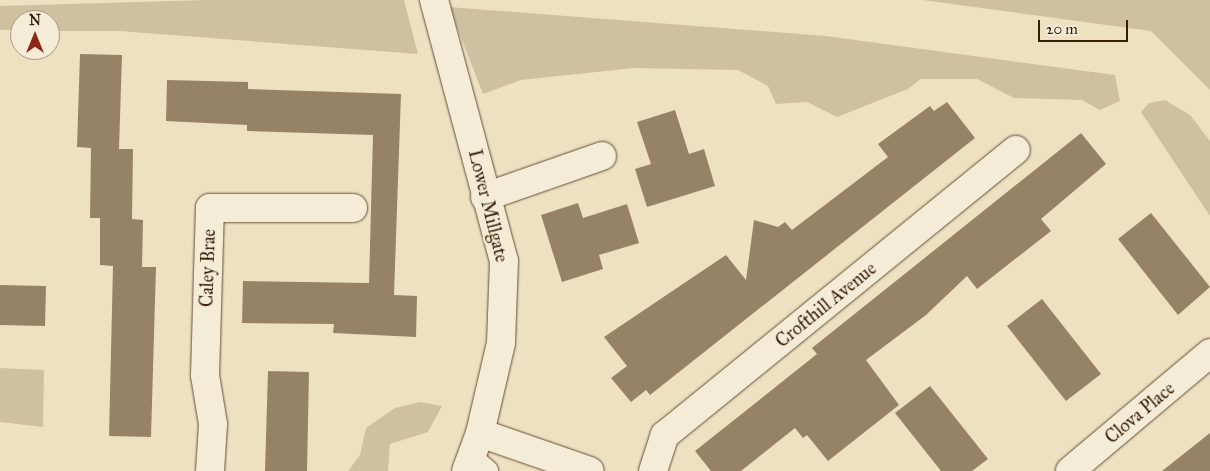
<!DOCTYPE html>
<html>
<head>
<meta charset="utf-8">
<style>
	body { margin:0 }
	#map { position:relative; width:1210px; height:471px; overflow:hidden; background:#eee1c1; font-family:"IM FELL Great Primer",serif }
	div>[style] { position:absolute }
	.green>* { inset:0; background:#cfc0a1 }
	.building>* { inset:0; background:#968367 }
	.roads { filter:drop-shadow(0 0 1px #644e35) drop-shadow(0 0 1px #644e35) }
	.pedestrian>* { height:22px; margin:-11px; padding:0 11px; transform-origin:11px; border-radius:11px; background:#f4ecd7 }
	.minor>* { height:28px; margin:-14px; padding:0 14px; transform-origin:14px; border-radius:14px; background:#f4ecd7 }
	.tertiary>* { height:28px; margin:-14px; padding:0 14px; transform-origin:14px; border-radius:14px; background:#f4ecd7 }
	span { translate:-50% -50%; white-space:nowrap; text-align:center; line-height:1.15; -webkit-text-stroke:4.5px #f4ecd7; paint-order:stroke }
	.street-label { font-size:18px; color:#361d06 }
	.north { position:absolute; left:10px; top:10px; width:50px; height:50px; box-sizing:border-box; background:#f4ecd7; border:1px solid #a89983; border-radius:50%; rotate:0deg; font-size:14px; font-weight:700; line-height:20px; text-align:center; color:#361d06 }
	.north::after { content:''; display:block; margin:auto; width:18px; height:22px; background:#8f2418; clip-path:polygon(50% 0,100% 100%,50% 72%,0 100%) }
	.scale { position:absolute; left:1038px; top:20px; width:90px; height:22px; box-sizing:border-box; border:2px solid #361d06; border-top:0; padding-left:6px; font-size:15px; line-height:18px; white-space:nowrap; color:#361d06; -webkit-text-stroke:4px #f4ecd7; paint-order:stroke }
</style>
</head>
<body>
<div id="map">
	<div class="green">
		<i style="clip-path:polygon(207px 0,404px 0,418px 54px,119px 31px,50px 31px,50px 20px,20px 20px,20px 30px,0 30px,0 6px)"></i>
		<i style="clip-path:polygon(923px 0,1210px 0,1210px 90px,1151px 31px)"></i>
		<i style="clip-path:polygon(449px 7px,826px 36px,1115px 75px,1120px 101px,1100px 110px,1082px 100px,1014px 98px,977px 79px,921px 79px,908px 89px,837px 117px,807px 102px,776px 104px,768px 86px,738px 70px,634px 68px,521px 80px,483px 94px)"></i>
		<i style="clip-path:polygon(1165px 100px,1190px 115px,1210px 141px,1210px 216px,1141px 112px,1149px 103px)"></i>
		<i style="clip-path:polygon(0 368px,44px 370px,43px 427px,0 422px)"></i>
		<i style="clip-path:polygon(420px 402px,442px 406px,428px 432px,390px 444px,388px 471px,348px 471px,360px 455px,366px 428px,395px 408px)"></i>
	</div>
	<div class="building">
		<i style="clip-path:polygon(80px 54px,122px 55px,119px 149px,133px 149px,132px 219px,143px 220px,142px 267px,156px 267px,151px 437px,109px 436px,113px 266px,100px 265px,100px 218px,90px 218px,91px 148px,77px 147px)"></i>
		<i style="clip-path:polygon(167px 80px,248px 82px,248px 89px,401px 94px,394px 295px,417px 296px,416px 337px,333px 333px,334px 324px,242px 323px,243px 281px,369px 283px,373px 135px,247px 131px,247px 125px,166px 121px)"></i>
		<i style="clip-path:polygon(947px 102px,975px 138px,650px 395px,646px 390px,631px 402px,611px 378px,627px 366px,604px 337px,726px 255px,746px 280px,754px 220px,778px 227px,785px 222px,792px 230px,888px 157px,878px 144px,930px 106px,934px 111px)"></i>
		<i style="clip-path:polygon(675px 110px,689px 154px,704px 149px,715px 186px,647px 207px,635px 169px,651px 164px,637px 122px)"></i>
		<i style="clip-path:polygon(1081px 133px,1106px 164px,1041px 219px,1051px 231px,977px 289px,967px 276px,926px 315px,866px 360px,899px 405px,828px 461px,807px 435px,803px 438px,795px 428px,741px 471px,711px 471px,695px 451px,817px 354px,812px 348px)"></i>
		<i style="clip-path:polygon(578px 203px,583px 218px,627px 204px,639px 243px,599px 255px,603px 269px,562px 282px,541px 215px)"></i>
		<i style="clip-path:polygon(1151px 213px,1210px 287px,1178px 315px,1118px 239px)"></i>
		<i style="clip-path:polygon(0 285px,46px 286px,45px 326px,0 325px)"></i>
		<i style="clip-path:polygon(1042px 299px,1101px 374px,1066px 401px,1007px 326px)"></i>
		<i style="clip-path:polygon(268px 371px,309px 372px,307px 471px,265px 471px)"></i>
		<i style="clip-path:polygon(930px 386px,988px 459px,972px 471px,941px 471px,895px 413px)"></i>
		<i style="clip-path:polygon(1210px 433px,1210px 471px,1162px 471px)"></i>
	</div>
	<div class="roads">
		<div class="pedestrian">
			<i style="left:472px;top:458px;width:20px;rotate:41deg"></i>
		</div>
		<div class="minor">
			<i style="left:485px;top:197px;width:124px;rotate:-19.3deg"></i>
			<i style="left:480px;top:433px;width:116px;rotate:19.1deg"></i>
			<i style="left:210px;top:471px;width:47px;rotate:-86.3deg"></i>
			<i style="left:213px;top:424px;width:50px;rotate:-99.3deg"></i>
			<i style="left:205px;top:375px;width:167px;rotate:-88.3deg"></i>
			<i style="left:210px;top:208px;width:143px"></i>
			<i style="left:653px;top:471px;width:38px;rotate:-72deg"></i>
			<i style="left:665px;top:435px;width:452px;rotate:-39.1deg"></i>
			<i style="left:1070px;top:471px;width:183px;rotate:-40.1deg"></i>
		</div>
		<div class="tertiary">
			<i style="left:434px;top:0;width:270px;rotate:75deg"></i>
			<i style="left:504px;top:261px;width:82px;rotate:92.1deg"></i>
			<i style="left:501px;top:343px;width:92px;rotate:103.1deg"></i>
			<i style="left:480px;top:433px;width:40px;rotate:110.2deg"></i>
		</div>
	</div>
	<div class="street-label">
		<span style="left:488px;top:206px;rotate:76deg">Lower Millgate</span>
		<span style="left:208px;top:268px;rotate:-88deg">Caley Brae</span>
		<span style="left:826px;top:305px;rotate:-39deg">Crofthill Avenue</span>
		<span style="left:1140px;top:413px;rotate:-40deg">Clova Place</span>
	</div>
	<div class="north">N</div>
	<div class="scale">20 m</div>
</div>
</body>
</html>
